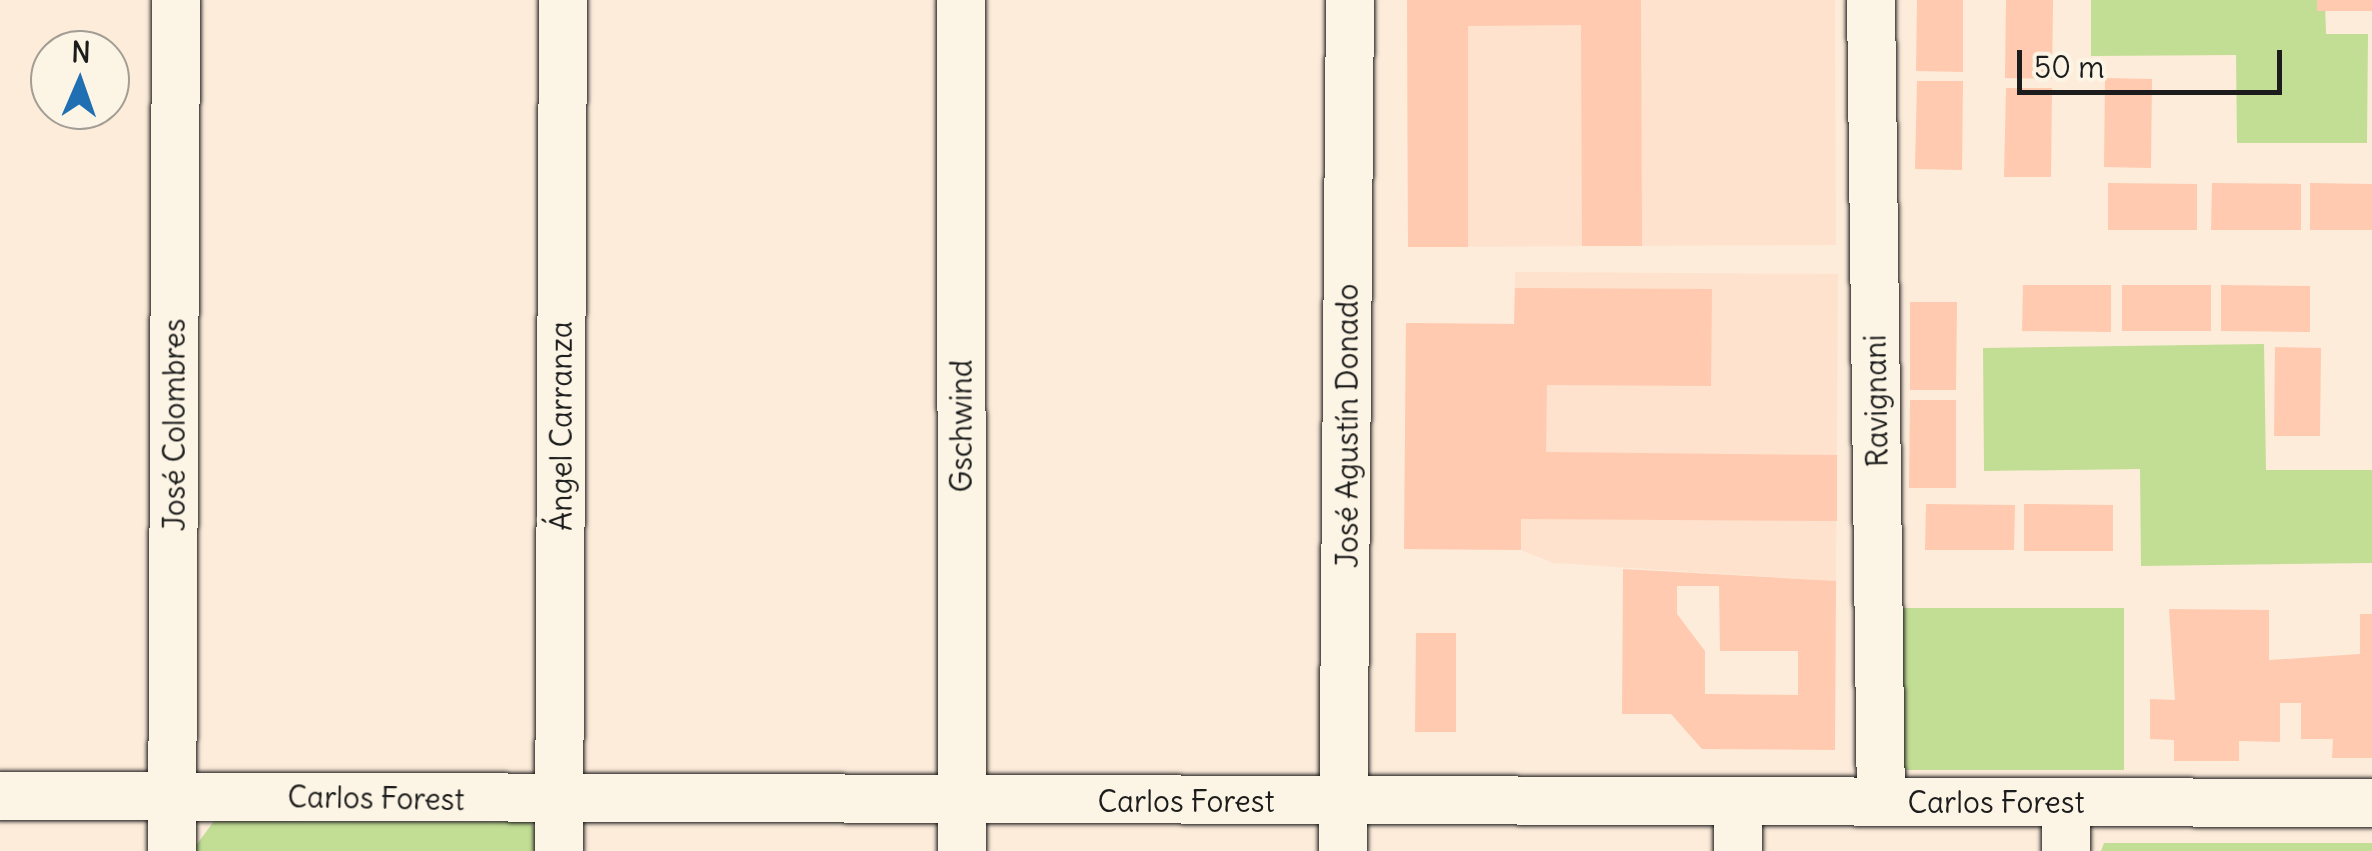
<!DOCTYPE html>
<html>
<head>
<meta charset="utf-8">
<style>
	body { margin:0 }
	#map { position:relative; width:2372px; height:851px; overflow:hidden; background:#fdecda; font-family:Delius,sans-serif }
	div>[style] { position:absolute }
	.built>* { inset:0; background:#fee2cd }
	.green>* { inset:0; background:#c2dd94 }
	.building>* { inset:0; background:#ffcaaf }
	.roads { filter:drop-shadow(0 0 2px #1c1c1c) drop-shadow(0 0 2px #1c1c1c) }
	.minor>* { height:48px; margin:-24px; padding:0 24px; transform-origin:24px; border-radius:24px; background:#fcf5e5 }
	span { translate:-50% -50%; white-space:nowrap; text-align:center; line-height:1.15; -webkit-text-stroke:9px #fcf5e5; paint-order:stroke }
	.street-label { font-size:30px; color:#1c1c1c }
	.north { position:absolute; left:30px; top:30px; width:100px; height:100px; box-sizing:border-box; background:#fcf5e5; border:2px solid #a29e95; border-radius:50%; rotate:2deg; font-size:28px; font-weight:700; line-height:40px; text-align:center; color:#1c1c1c }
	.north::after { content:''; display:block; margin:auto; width:35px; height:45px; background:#1f6fb2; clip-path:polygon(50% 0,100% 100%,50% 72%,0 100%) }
	.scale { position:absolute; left:2017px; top:50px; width:265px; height:45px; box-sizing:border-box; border:5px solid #1c1c1c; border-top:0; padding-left:12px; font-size:30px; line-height:35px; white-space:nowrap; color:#1c1c1c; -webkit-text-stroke:8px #fcf5e5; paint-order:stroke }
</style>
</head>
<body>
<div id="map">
	<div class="built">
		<i style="clip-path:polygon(1407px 0,1835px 0,1836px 245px,1408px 247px)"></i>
		<i style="clip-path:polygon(1515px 272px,1838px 274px,1836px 581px,1553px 563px,1521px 550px,1404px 549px,1406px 323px,1514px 324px)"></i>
	</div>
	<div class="green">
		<i style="clip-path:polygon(2091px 0,2325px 0,2326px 34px,2368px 34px,2367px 143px,2237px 143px,2236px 55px,2091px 56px)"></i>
		<i style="clip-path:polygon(2264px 344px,2266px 470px,2372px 470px,2372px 563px,2141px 566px,2140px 469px,1984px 471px,1983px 348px)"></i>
		<i style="clip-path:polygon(1899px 608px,2124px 608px,2124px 770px,1899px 770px)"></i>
		<i style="clip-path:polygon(214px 821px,530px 822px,550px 851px,192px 851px)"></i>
		<i style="clip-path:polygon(2104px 843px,2372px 843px,2372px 851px,2101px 851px)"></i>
	</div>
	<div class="building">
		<i style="clip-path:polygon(1407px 0,1641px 0,1642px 246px,1582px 246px,1581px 25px,1468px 26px,1468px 247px,1408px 247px)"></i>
		<i style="clip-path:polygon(1917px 0,1963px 0,1963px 72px,1916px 71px)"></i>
		<i style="clip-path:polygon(2006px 0,2053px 0,2052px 79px,2005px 78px)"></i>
		<i style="clip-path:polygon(2317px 0,2372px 0,2372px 11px,2317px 11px)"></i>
		<i style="clip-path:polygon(2105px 78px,2152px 79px,2151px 168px,2104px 167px)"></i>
		<i style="clip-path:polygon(1917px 81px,1963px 81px,1962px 170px,1915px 169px)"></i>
		<i style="clip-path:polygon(2006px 88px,2052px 88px,2051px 177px,2004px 177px)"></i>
		<i style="clip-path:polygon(2108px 183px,2197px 184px,2197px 230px,2108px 230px)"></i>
		<i style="clip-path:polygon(2212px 183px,2301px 184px,2301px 230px,2211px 230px)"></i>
		<i style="clip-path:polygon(2310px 183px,2372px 184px,2372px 230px,2310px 230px)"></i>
		<i style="clip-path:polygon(2023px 285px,2111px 285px,2111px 332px,2022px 331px)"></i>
		<i style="clip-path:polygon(2122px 285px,2211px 285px,2211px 331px,2122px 331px)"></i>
		<i style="clip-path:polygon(2221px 285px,2310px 286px,2310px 332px,2221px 331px)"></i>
		<i style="clip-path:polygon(1515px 288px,1712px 289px,1711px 386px,1547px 385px,1546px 452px,1837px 455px,1837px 521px,1521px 519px,1521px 550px,1404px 549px,1406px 323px,1514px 324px)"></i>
		<i style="clip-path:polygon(1910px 302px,1957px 302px,1956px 390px,1910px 390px)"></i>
		<i style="clip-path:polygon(2275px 347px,2321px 348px,2320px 436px,2274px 436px)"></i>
		<i style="clip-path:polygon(1910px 400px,1956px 400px,1956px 488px,1909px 488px)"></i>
		<i style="clip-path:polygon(1926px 504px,2015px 505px,2014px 550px,1925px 550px)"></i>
		<i style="clip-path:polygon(2024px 504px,2113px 505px,2113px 551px,2024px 551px)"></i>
		<i style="clip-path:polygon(evenodd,1623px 569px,1836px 581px,1835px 750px,1702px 749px,1671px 714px,1622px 714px,1623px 569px,1677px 586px,1719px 586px,1720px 651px,1798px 651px,1798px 695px,1705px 694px,1705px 651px,1677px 614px,1677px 586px)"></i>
		<i style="clip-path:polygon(2169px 609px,2269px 610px,2269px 660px,2360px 654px,2360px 614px,2372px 614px,2372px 758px,2332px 758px,2333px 739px,2301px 739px,2301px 703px,2280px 703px,2280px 742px,2239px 741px,2239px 761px,2174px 761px,2174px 740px,2150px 739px,2150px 699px,2175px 700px)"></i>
		<i style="clip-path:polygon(1416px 633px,1456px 633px,1456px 732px,1415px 732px)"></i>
	</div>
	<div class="roads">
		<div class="minor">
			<i style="left:961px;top:0;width:851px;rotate:89.93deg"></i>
			<i style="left:1871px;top:0;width:802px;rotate:89.29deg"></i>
			<i style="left:0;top:796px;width:2372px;rotate:0.17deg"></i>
			<i style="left:172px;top:851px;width:851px;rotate:-89.73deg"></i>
			<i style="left:559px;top:851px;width:851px;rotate:-89.73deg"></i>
			<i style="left:1343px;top:851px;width:851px;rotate:-89.53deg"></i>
			<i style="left:1738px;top:851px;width:50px;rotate:-90deg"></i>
			<i style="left:2066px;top:851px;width:49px;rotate:-90deg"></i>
		</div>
	</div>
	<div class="street-label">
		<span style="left:1876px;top:401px;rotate:-91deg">Ravignani</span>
		<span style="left:174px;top:425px;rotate:-90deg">José Colombres</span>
		<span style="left:561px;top:426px;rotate:-90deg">Ángel Carranza</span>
		<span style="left:961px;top:426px;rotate:-90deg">Gschwind</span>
		<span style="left:1347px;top:426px;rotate:-90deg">José Agustín Donado</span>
		<span style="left:376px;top:798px;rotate:1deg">Carlos Forest</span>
		<span style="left:1186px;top:801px">Carlos Forest</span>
		<span style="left:1996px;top:802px">Carlos Forest</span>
	</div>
	<div class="north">N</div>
	<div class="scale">50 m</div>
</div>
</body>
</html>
